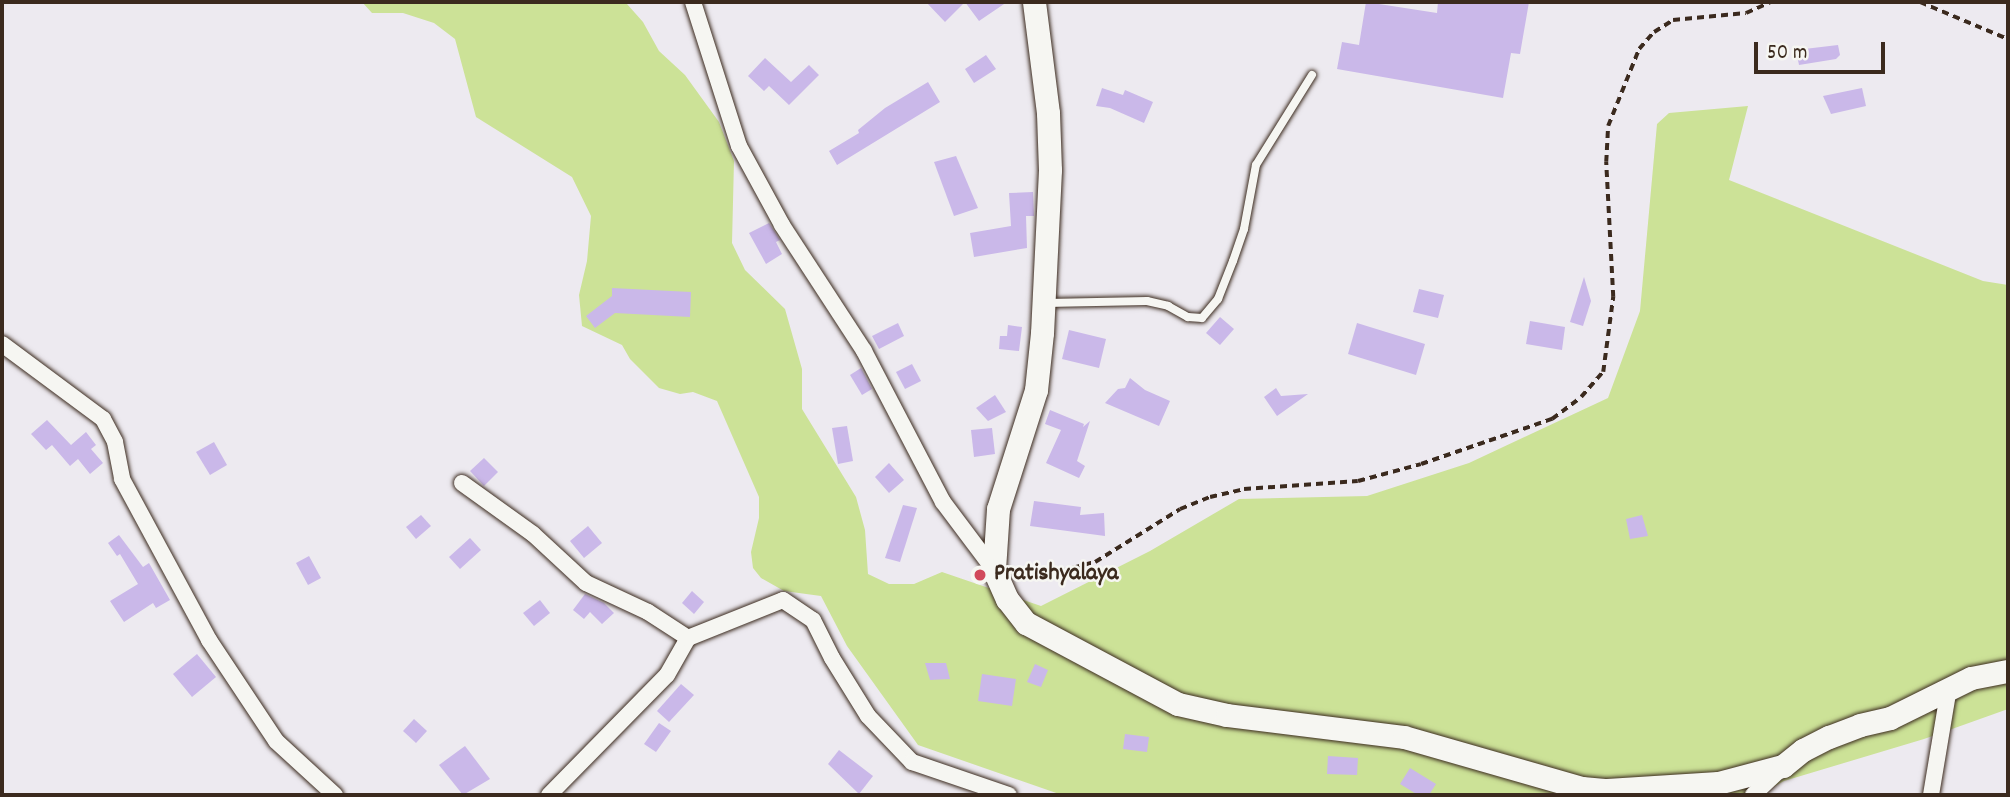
<!DOCTYPE html>
<html>
<head>
<meta charset="utf-8">
<style>
	body { margin:0 }
	#map { position:relative; width:2010px; height:797px; overflow:hidden; background:#edeaf0; font-family:Dekko,sans-serif }
	div>[style] { position:absolute }
	.green>* { inset:0; background:#cce297 }
	.building>* { inset:0; background:#cab8e9 }
	.path>* { height:3.5px; margin-top:-1.75px; transform-origin:0; background:repeating-linear-gradient(90deg,#3b2a1e 0 7px,transparent 0 12px) }
	.roads { filter:drop-shadow(0 0 2px #3b2a1e) drop-shadow(0 0 2px #3b2a1e) }
	.lane>* { height:8px; margin:-4px; padding:0 4px; transform-origin:4px; border-radius:4px; background:#f6f6f2 }
	.street>* { height:16px; margin:-8px; padding:0 8px; transform-origin:8px; border-radius:8px; background:#f6f6f2 }
	.secondary>* { height:23px; margin:-11.5px; padding:0 11.5px; transform-origin:11.5px; border-radius:11.5px; background:#f6f6f2 }
	.dots>* { width:19px; height:19px; translate:-50% -50%; box-sizing:border-box; border:4px solid #f6f6f2; border-radius:50% }
	span { translate:-50% -50%; white-space:nowrap; text-align:center; line-height:1.15; -webkit-text-stroke:5px #f6f6f2; paint-order:stroke }
	.poi-label { font-size:24px; color:#3b2a1e; font-weight:700 }
	.left { translate:0 -50%; text-align:left }
	.frame { position:absolute; inset:0; border:4px solid #3b2a1e; pointer-events:none }
	.scale { position:absolute; left:1754px; top:42px; width:131px; height:32px; box-sizing:border-box; border:4px solid #3b2a1e; border-top:0; padding-left:9px; font-size:21px; line-height:24px; white-space:nowrap; color:#3b2a1e; -webkit-text-stroke:5px #f6f6f2; paint-order:stroke }
</style>
</head>
<body>
<div id="map">
	<div class="green">
		<i style="clip-path:polygon(362px 2px,627px 4px,643px 22px,659px 51px,685px 75px,719px 122px,734px 161px,732px 243px,745px 270px,785px 309px,802px 369px,802px 409px,856px 497px,865px 530px,868px 574px,889px 584px,914px 584px,942px 572px,1041px 606px,1150px 551px,1239px 499px,1367px 496px,1469px 463px,1608px 398px,1640px 311px,1657px 124px,1669px 113px,1748px 106px,1729px 180px,1983px 281px,2008px 285px,2008px 709px,1924px 739px,1784px 781px,1759px 795px,1062px 795px,918px 745px,847px 646px,821px 596px,784px 591px,761px 578px,753px 568px,751px 552px,759px 518px,759px 497px,717px 401px,693px 392px,680px 394px,659px 388px,630px 359px,622px 345px,582px 326px,579px 295px,587px 261px,591px 216px,572px 177px,476px 117px,455px 39px,434px 23px,403px 13px,372px 13px)"></i>
	</div>
	<div class="building">
		<i style="clip-path:polygon(926px 2px,1007px 2px,979px 21px,965px 2px,945px 22px)"></i>
		<i style="clip-path:polygon(1366px 2px,1437px 13px,1438px 2px,1529px 2px,1520px 54px,1511px 53px,1503px 98px,1337px 69px,1342px 42px,1359px 45px)"></i>
		<i style="clip-path:polygon(1838px 45px,1840px 55px,1836px 59px,1799px 65px,1796px 50px)"></i>
		<i style="clip-path:polygon(986px 55px,996px 69px,974px 83px,965px 69px)"></i>
		<i style="clip-path:polygon(765px 58px,791px 82px,809px 65px,819px 75px,789px 105px,769px 86px,764px 91px,748px 76px)"></i>
		<i style="clip-path:polygon(928px 82px,940px 102px,837px 165px,829px 151px,859px 133px,858px 130px,885px 108px)"></i>
		<i style="clip-path:polygon(1102px 88px,1123px 95px,1125px 90px,1153px 102px,1144px 123px,1110px 108px,1096px 106px)"></i>
		<i style="clip-path:polygon(1862px 88px,1866px 106px,1831px 114px,1823px 96px)"></i>
		<i style="clip-path:polygon(956px 156px,978px 208px,954px 216px,934px 162px)"></i>
		<i style="clip-path:polygon(1033px 192px,1034px 216px,1026px 216px,1027px 248px,974px 257px,970px 233px,1011px 226px,1009px 193px)"></i>
		<i style="clip-path:polygon(769px 223px,780px 240px,776px 242px,782px 254px,766px 264px,749px 233px)"></i>
		<i style="clip-path:polygon(1584px 277px,1591px 301px,1583px 326px,1570px 322px)"></i>
		<i style="clip-path:polygon(612px 288px,691px 292px,690px 317px,615px 313px,595px 328px,586px 316px,612px 296px)"></i>
		<i style="clip-path:polygon(1419px 289px,1444px 295px,1438px 318px,1413px 312px)"></i>
		<i style="clip-path:polygon(1220px 317px,1234px 329px,1220px 345px,1206px 333px)"></i>
		<i style="clip-path:polygon(1530px 321px,1565px 327px,1562px 350px,1526px 344px)"></i>
		<i style="clip-path:polygon(898px 323px,904px 336px,879px 349px,872px 336px)"></i>
		<i style="clip-path:polygon(1357px 323px,1425px 344px,1416px 375px,1348px 354px)"></i>
		<i style="clip-path:polygon(1008px 325px,1022px 327px,1019px 351px,999px 349px,1000px 336px,1007px 336px)"></i>
		<i style="clip-path:polygon(1069px 330px,1106px 339px,1099px 368px,1062px 359px)"></i>
		<i style="clip-path:polygon(912px 364px,921px 381px,905px 389px,896px 372px)"></i>
		<i style="clip-path:polygon(861px 368px,872px 389px,862px 395px,850px 375px)"></i>
		<i style="clip-path:polygon(1130px 378px,1145px 390px,1170px 401px,1159px 426px,1105px 403px,1118px 389px,1125px 388px)"></i>
		<i style="clip-path:polygon(1276px 388px,1281px 396px,1308px 394px,1277px 416px,1264px 397px)"></i>
		<i style="clip-path:polygon(995px 395px,1006px 412px,988px 421px,976px 408px)"></i>
		<i style="clip-path:polygon(1050px 410px,1084px 424px,1083px 427px,1090px 421px,1077px 461px,1085px 466px,1079px 478px,1046px 463px,1061px 430px,1045px 424px)"></i>
		<i style="clip-path:polygon(47px 420px,71px 445px,86px 432px,96px 445px,91px 449px,103px 463px,90px 474px,78px 459px,70px 466px,52px 445px,46px 450px,31px 434px)"></i>
		<i style="clip-path:polygon(847px 426px,853px 461px,838px 464px,832px 428px)"></i>
		<i style="clip-path:polygon(992px 428px,995px 454px,974px 457px,971px 430px)"></i>
		<i style="clip-path:polygon(214px 442px,227px 465px,210px 475px,196px 452px)"></i>
		<i style="clip-path:polygon(484px 458px,498px 472px,484px 486px,470px 471px)"></i>
		<i style="clip-path:polygon(889px 463px,904px 480px,889px 493px,875px 477px)"></i>
		<i style="clip-path:polygon(1034px 501px,1081px 507px,1080px 515px,1104px 513px,1105px 536px,1030px 526px)"></i>
		<i style="clip-path:polygon(903px 505px,917px 508px,900px 562px,885px 558px)"></i>
		<i style="clip-path:polygon(421px 515px,431px 526px,416px 539px,406px 527px)"></i>
		<i style="clip-path:polygon(1642px 515px,1648px 536px,1630px 539px,1626px 519px)"></i>
		<i style="clip-path:polygon(588px 526px,602px 543px,584px 558px,570px 541px)"></i>
		<i style="clip-path:polygon(119px 535px,143px 567px,149px 563px,170px 600px,156px 608px,153px 603px,124px 622px,110px 601px,138px 584px,120px 554px,117px 556px,108px 543px)"></i>
		<i style="clip-path:polygon(470px 538px,481px 550px,460px 569px,449px 557px)"></i>
		<i style="clip-path:polygon(309px 556px,321px 578px,308px 585px,296px 563px)"></i>
		<i style="clip-path:polygon(692px 591px,704px 602px,694px 614px,682px 603px)"></i>
		<i style="clip-path:polygon(585px 594px,604px 603px,614px 613px,602px 624px,590px 612px,584px 619px,573px 610px)"></i>
		<i style="clip-path:polygon(540px 600px,550px 613px,534px 626px,523px 613px)"></i>
		<i style="clip-path:polygon(197px 654px,216px 677px,192px 697px,173px 674px)"></i>
		<i style="clip-path:polygon(925px 663px,946px 663px,950px 679px,930px 680px)"></i>
		<i style="clip-path:polygon(1035px 664px,1048px 670px,1041px 687px,1027px 682px)"></i>
		<i style="clip-path:polygon(982px 674px,1016px 679px,1012px 706px,978px 701px)"></i>
		<i style="clip-path:polygon(681px 684px,694px 695px,669px 722px,657px 711px)"></i>
		<i style="clip-path:polygon(414px 719px,427px 731px,416px 743px,403px 731px)"></i>
		<i style="clip-path:polygon(659px 723px,671px 731px,656px 752px,644px 744px)"></i>
		<i style="clip-path:polygon(1125px 734px,1149px 737px,1147px 752px,1123px 749px)"></i>
		<i style="clip-path:polygon(465px 746px,490px 779px,463px 795px,439px 765px)"></i>
		<i style="clip-path:polygon(839px 750px,873px 776px,859px 794px,828px 764px)"></i>
		<i style="clip-path:polygon(1328px 756px,1358px 758px,1357px 775px,1327px 774px)"></i>
		<i style="clip-path:polygon(1410px 768px,1436px 784px,1429px 795px,1418px 795px,1400px 784px)"></i>
	</div>
	<div class="path">
		<i style="left:1920px;top:2px;width:95px;rotate:22.8deg"></i>
		<i style="left:1017px;top:576px;width:44px;rotate:-6.5deg"></i>
		<i style="left:1061px;top:571px;width:35px;rotate:-15deg"></i>
		<i style="left:1095px;top:562px;width:100px;rotate:-31.9deg"></i>
		<i style="left:1180px;top:509px;width:32px;rotate:-22deg"></i>
		<i style="left:1210px;top:497px;width:35px;rotate:-13deg"></i>
		<i style="left:1244px;top:489px;width:114px;rotate:-4deg"></i>
		<i style="left:1358px;top:481px;width:65px;rotate:-15.1deg"></i>
		<i style="left:1421px;top:464px;width:139px;rotate:-19deg"></i>
		<i style="left:1552px;top:419px;width:36px;rotate:-37deg"></i>
		<i style="left:1581px;top:397px;width:33px;rotate:-49deg"></i>
		<i style="left:1603px;top:372px;width:76px;rotate:-82.4deg"></i>
		<i style="left:1613px;top:297px;width:135px;rotate:-93deg"></i>
		<i style="left:1606px;top:162px;width:36px;rotate:-87deg"></i>
		<i style="left:1608px;top:126px;width:83px;rotate:-68.1deg"></i>
		<i style="left:1639px;top:49px;width:23px;rotate:-49deg"></i>
		<i style="left:1654px;top:32px;width:22px;rotate:-32deg"></i>
		<i style="left:1673px;top:20px;width:73px;rotate:-5.5deg"></i>
		<i style="left:1746px;top:13px;width:27px;rotate:-24deg"></i>
	</div>
	<div class="roads">
		<div class="lane">
			<i style="left:1046px;top:303px;width:101px;rotate:-1.1deg"></i>
			<i style="left:1147px;top:301px;width:22px;rotate:13deg"></i>
			<i style="left:1168px;top:306px;width:23px;rotate:29deg"></i>
			<i style="left:1188px;top:317px;width:14px;rotate:4deg"></i>
			<i style="left:1202px;top:318px;width:25px;rotate:-50deg"></i>
			<i style="left:1218px;top:299px;width:41px;rotate:-68.5deg"></i>
			<i style="left:1233px;top:261px;width:34px;rotate:-71deg"></i>
			<i style="left:1244px;top:229px;width:65px;rotate:-79.4deg"></i>
			<i style="left:1256px;top:165px;width:106px;rotate:-58.1deg"></i>
		</div>
		<div class="street">
			<i style="left:693px;top:2px;width:151px;rotate:72.3deg"></i>
			<i style="left:739px;top:146px;width:90px;rotate:61.4deg"></i>
			<i style="left:782px;top:225px;width:150px;rotate:56.9deg"></i>
			<i style="left:864px;top:351px;width:170px;rotate:62.4deg"></i>
			<i style="left:943px;top:502px;width:85px;rotate:53.1deg"></i>
			<i style="left:2px;top:344px;width:126px;rotate:36.6deg"></i>
			<i style="left:103px;top:419px;width:26px;rotate:62deg"></i>
			<i style="left:115px;top:442px;width:38px;rotate:79deg"></i>
			<i style="left:122px;top:479px;width:183px;rotate:61.6deg"></i>
			<i style="left:209px;top:640px;width:121px;rotate:56.4deg"></i>
			<i style="left:276px;top:741px;width:80px;rotate:42.5deg"></i>
			<i style="left:462px;top:483px;width:87px;rotate:35.7deg"></i>
			<i style="left:533px;top:534px;width:72px;rotate:42.8deg"></i>
			<i style="left:586px;top:583px;width:68px;rotate:25.1deg"></i>
			<i style="left:648px;top:612px;width:48px;rotate:33deg"></i>
			<i style="left:549px;top:795px;width:168px;rotate:-45.5deg"></i>
			<i style="left:667px;top:675px;width:43px;rotate:-60.4deg"></i>
			<i style="left:688px;top:638px;width:102px;rotate:-21.8deg"></i>
			<i style="left:783px;top:600px;width:36px;rotate:34deg"></i>
			<i style="left:813px;top:620px;width:42px;rotate:63.4deg"></i>
			<i style="left:832px;top:658px;width:68px;rotate:58.2deg"></i>
			<i style="left:868px;top:716px;width:64px;rotate:46.3deg"></i>
			<i style="left:912px;top:762px;width:102px;rotate:18.8deg"></i>
			<i style="left:1753px;top:795px;width:40px;rotate:-43deg"></i>
			<i style="left:1931px;top:795px;width:109px;rotate:-80.5deg"></i>
		</div>
		<div class="secondary">
			<i style="left:1034px;top:2px;width:112px;rotate:82.8deg"></i>
			<i style="left:1048px;top:113px;width:57px;rotate:88deg"></i>
			<i style="left:1050px;top:170px;width:163px;rotate:92.8deg"></i>
			<i style="left:1042px;top:333px;width:57px;rotate:96deg"></i>
			<i style="left:1036px;top:390px;width:125px;rotate:107.7deg"></i>
			<i style="left:998px;top:509px;width:61px;rotate:93.8deg"></i>
			<i style="left:994px;top:570px;width:32px;rotate:66deg"></i>
			<i style="left:1007px;top:599px;width:31px;rotate:52deg"></i>
			<i style="left:1026px;top:623px;width:172px;rotate:28.1deg"></i>
			<i style="left:1178px;top:704px;width:50px;rotate:12.7deg"></i>
			<i style="left:1227px;top:715px;width:178px;rotate:7.1deg"></i>
			<i style="left:1404px;top:737px;width:185px;rotate:16deg"></i>
			<i style="left:1582px;top:788px;width:25px;rotate:5deg"></i>
			<i style="left:1607px;top:790px;width:111px;rotate:-3.6deg"></i>
			<i style="left:1718px;top:783px;width:67px;rotate:-14.7deg"></i>
			<i style="left:1783px;top:766px;width:26px;rotate:-39deg"></i>
			<i style="left:1803px;top:750px;width:29px;rotate:-27deg"></i>
			<i style="left:1829px;top:737px;width:33px;rotate:-21deg"></i>
			<i style="left:1860px;top:725px;width:31px;rotate:-13deg"></i>
			<i style="left:1890px;top:718px;width:90px;rotate:-26.3deg"></i>
			<i style="left:1971px;top:678px;width:38px;rotate:-11deg"></i>
		</div>
	</div>
	<div class="dots">
		<i style="left:980px;top:575px;background:#d1495b"></i>
	</div>
	<div class="poi-label">
		<span class="left" style="left:994px;top:575px">Pratishyalaya</span>
	</div>
	<div class="frame"></div>
	<div class="scale">50 m</div>
</div>
</body>
</html>
